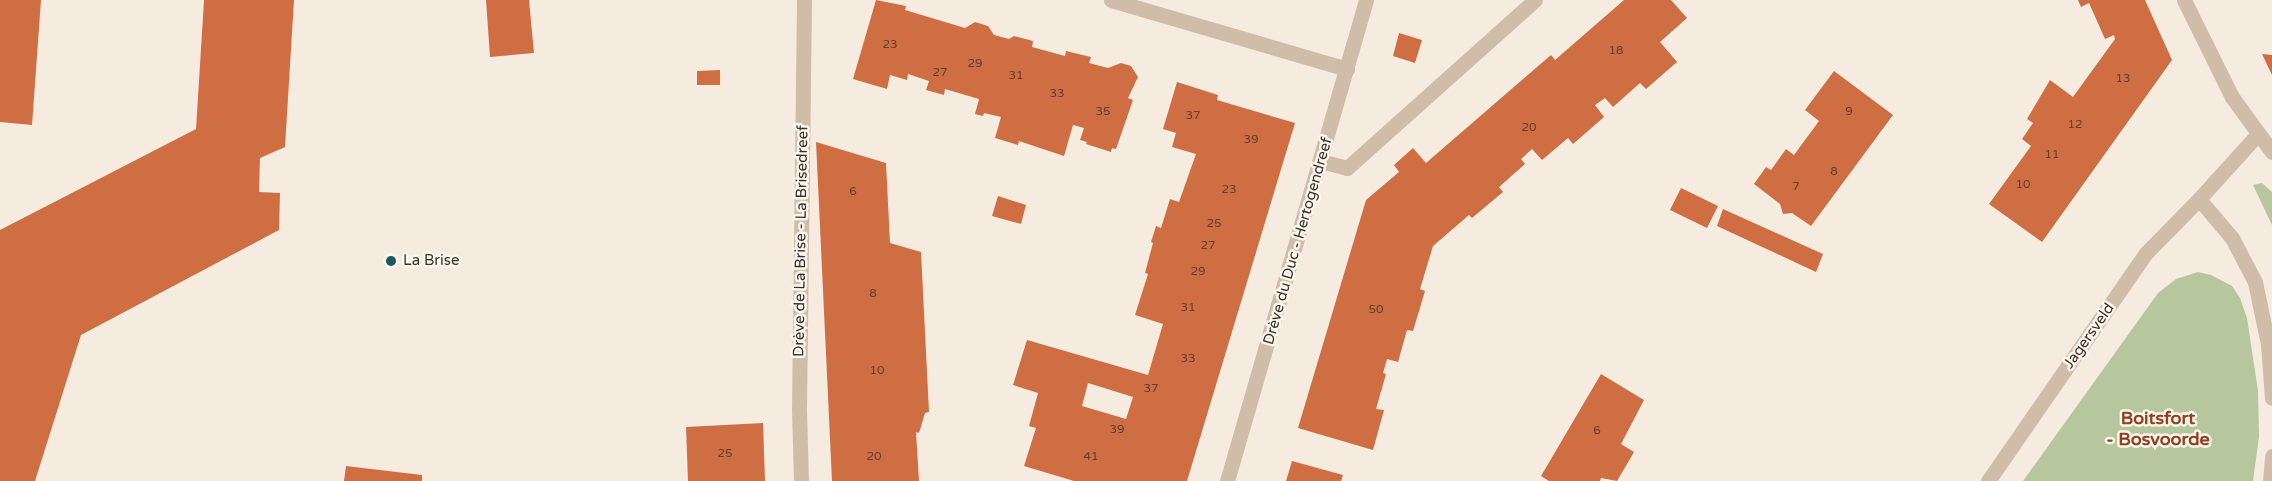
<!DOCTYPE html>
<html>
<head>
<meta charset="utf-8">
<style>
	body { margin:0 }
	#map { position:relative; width:2272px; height:481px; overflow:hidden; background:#f5ecdf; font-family:"Varela Round",sans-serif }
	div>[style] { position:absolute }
	.green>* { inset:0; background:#b6c69d }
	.building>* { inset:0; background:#d06e43 }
	.street>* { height:15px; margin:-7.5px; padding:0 7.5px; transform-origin:7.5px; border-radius:7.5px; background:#cfbdaa }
	.dots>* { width:16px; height:16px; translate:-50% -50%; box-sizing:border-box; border:3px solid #fcf6ed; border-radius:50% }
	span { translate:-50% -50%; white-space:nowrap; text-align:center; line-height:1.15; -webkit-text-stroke:5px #fcf6ed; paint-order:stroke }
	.number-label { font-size:12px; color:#614030 }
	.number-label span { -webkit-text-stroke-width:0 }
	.street-label { font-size:15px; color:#3c312a }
	.poi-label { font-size:15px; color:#3c312a }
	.left { translate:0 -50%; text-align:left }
	.quarter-label { font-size:18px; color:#933f1b; font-weight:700 }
</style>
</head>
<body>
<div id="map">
	<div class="green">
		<i style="clip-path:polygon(2262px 183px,2272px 192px,2272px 225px,2253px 185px)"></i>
		<i style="clip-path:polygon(2198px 272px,2211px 275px,2232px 286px,2240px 298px,2247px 318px,2258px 391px,2259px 437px,2253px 481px,2023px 481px,2158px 293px,2176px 279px)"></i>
	</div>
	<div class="building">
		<i style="clip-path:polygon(0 0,41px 0,32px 125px,0 122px)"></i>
		<i style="clip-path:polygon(204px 0,294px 0,285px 147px,260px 158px,259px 192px,280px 193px,279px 230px,81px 335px,35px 481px,0 481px,0 230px,196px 129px)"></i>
		<i style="clip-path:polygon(486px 0,529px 0,534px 53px,490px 57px)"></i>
		<i style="clip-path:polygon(876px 0,906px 6px,905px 10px,965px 28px,975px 22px,988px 26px,994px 35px,1009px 39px,1014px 36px,1033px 41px,1032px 47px,1065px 56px,1066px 51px,1091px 57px,1089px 63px,1108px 68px,1121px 63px,1131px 66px,1138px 77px,1128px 98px,1133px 100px,1116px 149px,1112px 148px,1111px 152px,1086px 144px,1087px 142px,1080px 140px,1084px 128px,1073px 125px,1064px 156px,1019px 141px,1018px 145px,995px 138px,1001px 117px,984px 113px,983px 116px,975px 114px,979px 99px,945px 89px,944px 95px,926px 90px,929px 81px,908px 74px,907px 80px,890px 75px,887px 89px,853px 79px)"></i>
		<i style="clip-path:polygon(1624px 0,1671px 0,1687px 18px,1660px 42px,1677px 62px,1646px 89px,1640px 83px,1613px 107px,1605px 98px,1595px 105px,1604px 117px,1573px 144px,1568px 138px,1542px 160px,1532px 149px,1521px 159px,1525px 164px,1499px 187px,1503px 192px,1472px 218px,1469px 215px,1433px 246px,1420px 289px,1425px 291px,1413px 331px,1407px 330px,1398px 362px,1387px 359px,1383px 373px,1386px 374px,1376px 409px,1384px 410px,1373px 450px,1298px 428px,1366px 200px,1399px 172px,1394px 165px,1413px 148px,1426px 163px,1551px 55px,1555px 60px)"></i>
		<i style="clip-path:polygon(2078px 0,2145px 0,2172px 60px,2042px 242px,1989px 204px,2031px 146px,2022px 139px,2033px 123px,2027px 119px,2050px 80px,2073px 97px,2115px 39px,2114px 35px,2105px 39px,2089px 3px,2081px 7px)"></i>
		<i style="clip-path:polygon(1399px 33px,1422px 40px,1415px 63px,1393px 56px)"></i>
		<i style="clip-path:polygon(2262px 54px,2272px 55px,2272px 75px)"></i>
		<i style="clip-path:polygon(720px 70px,720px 85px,697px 85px,697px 71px)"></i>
		<i style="clip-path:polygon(1834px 71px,1893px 115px,1811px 226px,1792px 213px,1783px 214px,1780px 204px,1754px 184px,1766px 167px,1771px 170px,1786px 149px,1794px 155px,1819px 121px,1805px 110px)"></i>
		<i style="clip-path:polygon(evenodd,1177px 82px,1218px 95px,1217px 100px,1295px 123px,1187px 481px,1074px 481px,1024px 466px,1036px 428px,1029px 426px,1038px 393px,1013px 385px,1027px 340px,1148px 375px,1163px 324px,1135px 315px,1148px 274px,1145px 273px,1153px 243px,1151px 242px,1156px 226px,1161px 228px,1170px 199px,1179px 202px,1196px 154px,1172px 147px,1176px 133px,1163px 129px,1177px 82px,1088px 383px,1133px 397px,1126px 419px,1082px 406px,1088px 383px)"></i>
		<i style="clip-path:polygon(816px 142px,886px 163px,890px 243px,921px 252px,929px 412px,925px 413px,919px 433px,916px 432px,919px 481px,832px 481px)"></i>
		<i style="clip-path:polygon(1681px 188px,1718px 206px,1707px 228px,1670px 210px)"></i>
		<i style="clip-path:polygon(998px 196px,1026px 205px,1021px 224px,992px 216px)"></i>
		<i style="clip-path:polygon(1723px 209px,1823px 254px,1816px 272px,1717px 226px)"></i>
		<i style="clip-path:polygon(1601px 374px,1644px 400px,1621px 444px,1634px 452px,1617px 481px,1601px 478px,1600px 481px,1549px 481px,1541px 476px)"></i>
		<i style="clip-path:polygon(763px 423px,765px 481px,688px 481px,686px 427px)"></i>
		<i style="clip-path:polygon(1292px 461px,1343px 475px,1341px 481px,1286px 481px)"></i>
		<i style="clip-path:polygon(346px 466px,422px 475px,422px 481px,344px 481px)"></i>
	</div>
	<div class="street">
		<i style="left:1111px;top:0;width:246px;rotate:16.3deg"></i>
		<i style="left:2184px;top:0;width:108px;rotate:63.7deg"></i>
		<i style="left:2232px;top:97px;width:68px;rotate:54deg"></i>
		<i style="left:1321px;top:161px;width:27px;rotate:15deg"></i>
		<i style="left:1347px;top:168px;width:252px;rotate:-41.8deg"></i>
		<i style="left:2199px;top:199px;width:88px;rotate:-47.8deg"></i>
		<i style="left:801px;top:481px;width:71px;rotate:-91.6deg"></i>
		<i style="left:799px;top:410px;width:410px;rotate:-89.3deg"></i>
		<i style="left:1227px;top:481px;width:501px;rotate:-73.88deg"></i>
		<i style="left:1988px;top:481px;width:277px;rotate:-55.3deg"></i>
		<i style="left:2146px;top:253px;width:76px;rotate:-45.5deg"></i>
		<i style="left:2199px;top:199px;width:51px;rotate:49.8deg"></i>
		<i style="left:2232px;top:238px;width:50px;rotate:62.4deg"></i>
		<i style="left:2255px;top:282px;width:63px;rotate:78.2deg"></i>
		<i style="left:2268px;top:344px;width:54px;rotate:85.8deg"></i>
		<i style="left:2270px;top:481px;width:25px;rotate:-85deg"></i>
	</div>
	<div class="dots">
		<i style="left:391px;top:261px;background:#1b5862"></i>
	</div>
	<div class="number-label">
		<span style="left:890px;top:45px">23</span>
		<span style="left:1616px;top:51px">18</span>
		<span style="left:975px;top:64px">29</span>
		<span style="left:940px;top:73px">27</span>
		<span style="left:1016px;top:76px">31</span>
		<span style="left:2123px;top:79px">13</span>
		<span style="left:1057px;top:94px">33</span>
		<span style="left:1103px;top:112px">35</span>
		<span style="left:1849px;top:112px">9</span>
		<span style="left:1193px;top:116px">37</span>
		<span style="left:2075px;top:125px">12</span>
		<span style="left:1529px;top:128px">20</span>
		<span style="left:1251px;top:140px">39</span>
		<span style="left:2052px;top:155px">11</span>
		<span style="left:1834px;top:172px">8</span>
		<span style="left:2023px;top:185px">10</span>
		<span style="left:1796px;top:187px">7</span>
		<span style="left:1229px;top:190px">23</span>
		<span style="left:853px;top:192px">6</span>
		<span style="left:1214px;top:224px">25</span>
		<span style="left:1208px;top:246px">27</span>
		<span style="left:1198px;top:272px">29</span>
		<span style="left:873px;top:294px">8</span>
		<span style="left:1188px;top:308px">31</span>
		<span style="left:1376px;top:310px">50</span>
		<span style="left:1188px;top:359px">33</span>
		<span style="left:877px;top:371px">10</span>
		<span style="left:1151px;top:389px">37</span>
		<span style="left:1117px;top:430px">39</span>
		<span style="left:1597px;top:431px">6</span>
		<span style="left:725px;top:454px">25</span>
		<span style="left:874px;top:457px">20</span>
		<span style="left:1091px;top:457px">41</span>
	</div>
	<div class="street-label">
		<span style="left:801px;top:241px;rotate:-89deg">Drève de La Brise - La Brisedreef</span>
		<span style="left:1298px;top:241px;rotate:-74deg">Drève du Duc - Hertogendreef</span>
		<span style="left:2089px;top:336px;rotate:-55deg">Jagersveld</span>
	</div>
	<div class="poi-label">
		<span class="left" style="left:403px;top:261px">La Brise</span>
	</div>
	<div class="quarter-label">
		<span style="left:2158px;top:429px">Boitsfort<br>- Bosvoorde</span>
	</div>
</div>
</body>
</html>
